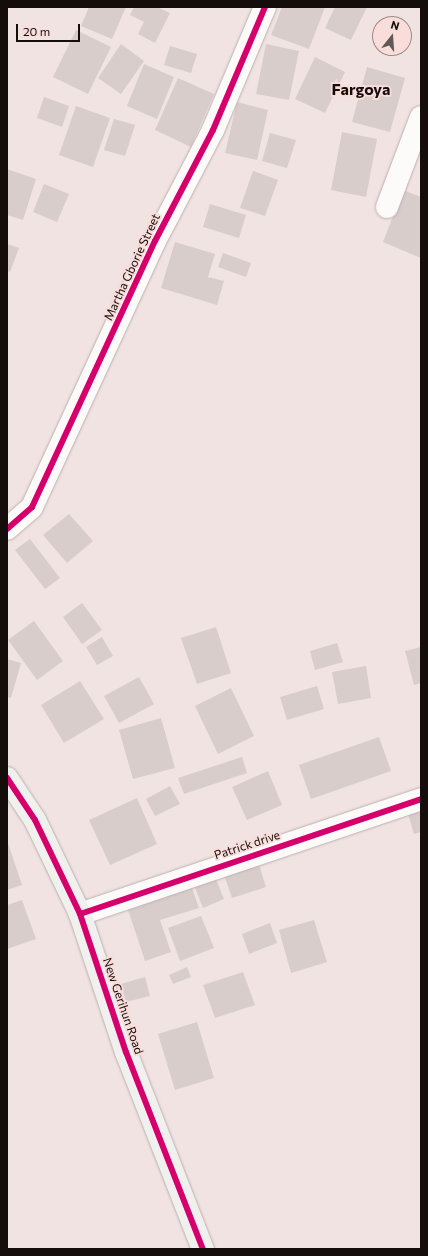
<!DOCTYPE html>
<html>
<head>
<meta charset="utf-8">
<style>
	body { margin:0 }
	#map { position:relative; width:428px; height:1256px; overflow:hidden; background:#f1e3e1; font-family:Commissioner,sans-serif }
	div>[style] { position:absolute }
	.building>* { inset:0; background:#d8cdcb }
	.roads { filter:drop-shadow(0 0 1px #bcb0b0) drop-shadow(0 0 1px #bcb0b0) }
	.street>* { height:22px; margin:-11px; padding:0 11px; transform-origin:11px; border-radius:11px; background:#fdfbfa }
	.secondary>* { height:22px; margin:-11px; padding:0 11px; transform-origin:11px; border-radius:11px; background:#f0f1ef }
	.cycleway>* { height:6px; margin:-3px; padding:0 3px; transform-origin:3px; border-radius:3px; background:#d6006c }
	span { translate:-50% -50%; white-space:nowrap; text-align:center; line-height:1.15; -webkit-text-stroke:3.5px #f8ddda; paint-order:stroke }
	.street-label { font-size:12px; color:#150d0c }
	.district-label { font-size:16px; color:#150d0c; font-weight:700 }
	.frame { position:absolute; inset:0; border:8px solid #150d0c; pointer-events:none }
	.north { position:absolute; left:372px; top:16px; width:40px; height:40px; box-sizing:border-box; background:#f8ddda; border:1px solid #9d8a88; border-radius:50%; rotate:17deg; font-size:11px; font-weight:700; line-height:16px; text-align:center; color:#150d0c }
	.north::after { content:''; display:block; margin:auto; width:14px; height:18px; background:#625857; clip-path:polygon(50% 0,100% 100%,50% 72%,0 100%) }
	.scale { position:absolute; left:16px; top:24px; width:64px; height:18px; box-sizing:border-box; border:2px solid #150d0c; border-top:0; padding-left:5px; font-size:12px; line-height:14px; white-space:nowrap; color:#150d0c; -webkit-text-stroke:3px #f8ddda; paint-order:stroke }
</style>
</head>
<body>
<div id="map">
	<div class="building">
		<i style="clip-path:polygon(89px 7px,126px 7px,112px 39px,81px 26px)"></i>
		<i style="clip-path:polygon(134px 7px,157px 7px,170px 13px,155px 43px,138px 34px,144px 22px,130px 15px)"></i>
		<i style="clip-path:polygon(282px 7px,325px 7px,309px 49px,271px 35px)"></i>
		<i style="clip-path:polygon(335px 7px,367px 7px,351px 40px,325px 28px)"></i>
		<i style="clip-path:polygon(76px 30px,111px 47px,88px 94px,53px 77px)"></i>
		<i style="clip-path:polygon(121px 44px,144px 61px,121px 94px,98px 78px)"></i>
		<i style="clip-path:polygon(266px 44px,299px 51px,289px 100px,256px 94px)"></i>
		<i style="clip-path:polygon(170px 46px,197px 54px,191px 73px,164px 65px)"></i>
		<i style="clip-path:polygon(315px 57px,345px 72px,325px 113px,295px 99px)"></i>
		<i style="clip-path:polygon(144px 64px,174px 77px,157px 119px,127px 106px)"></i>
		<i style="clip-path:polygon(367px 67px,405px 78px,390px 132px,352px 122px)"></i>
		<i style="clip-path:polygon(178px 78px,214px 94px,191px 147px,155px 130px)"></i>
		<i style="clip-path:polygon(44px 97px,69px 106px,62px 127px,37px 118px)"></i>
		<i style="clip-path:polygon(237px 102px,268px 110px,257px 160px,225px 153px)"></i>
		<i style="clip-path:polygon(76px 106px,110px 118px,93px 167px,59px 155px)"></i>
		<i style="clip-path:polygon(114px 119px,135px 125px,125px 156px,104px 150px)"></i>
		<i style="clip-path:polygon(342px 132px,377px 139px,366px 197px,331px 190px)"></i>
		<i style="clip-path:polygon(270px 133px,296px 140px,287px 168px,262px 161px)"></i>
		<i style="clip-path:polygon(7px 169px,36px 179px,23px 220px,7px 215px)"></i>
		<i style="clip-path:polygon(253px 171px,278px 180px,265px 216px,240px 208px)"></i>
		<i style="clip-path:polygon(44px 184px,69px 194px,57px 222px,33px 212px)"></i>
		<i style="clip-path:polygon(403px 190px,421px 197px,421px 258px,383px 242px)"></i>
		<i style="clip-path:polygon(210px 204px,246px 215px,239px 238px,203px 227px)"></i>
		<i style="clip-path:polygon(175px 242px,215px 254px,208px 277px,224px 281px,217px 305px,161px 288px)"></i>
		<i style="clip-path:polygon(7px 244px,19px 248px,10px 272px,7px 271px)"></i>
		<i style="clip-path:polygon(223px 253px,251px 263px,246px 277px,218px 267px)"></i>
		<i style="clip-path:polygon(69px 514px,93px 541px,67px 563px,43px 535px)"></i>
		<i style="clip-path:polygon(30px 539px,60px 578px,45px 589px,15px 550px)"></i>
		<i style="clip-path:polygon(82px 603px,102px 630px,82px 644px,63px 617px)"></i>
		<i style="clip-path:polygon(34px 621px,63px 661px,37px 680px,8px 640px)"></i>
		<i style="clip-path:polygon(216px 627px,231px 673px,197px 684px,181px 638px)"></i>
		<i style="clip-path:polygon(102px 637px,113px 656px,97px 665px,86px 647px)"></i>
		<i style="clip-path:polygon(337px 643px,343px 662px,315px 670px,310px 651px)"></i>
		<i style="clip-path:polygon(421px 647px,421px 683px,414px 685px,405px 651px)"></i>
		<i style="clip-path:polygon(7px 659px,21px 663px,11px 698px,7px 697px)"></i>
		<i style="clip-path:polygon(366px 666px,371px 698px,338px 704px,332px 672px)"></i>
		<i style="clip-path:polygon(139px 677px,154px 704px,119px 723px,104px 696px)"></i>
		<i style="clip-path:polygon(80px 681px,104px 719px,64px 743px,41px 705px)"></i>
		<i style="clip-path:polygon(317px 686px,324px 709px,287px 720px,280px 697px)"></i>
		<i style="clip-path:polygon(231px 688px,254px 736px,218px 754px,195px 706px)"></i>
		<i style="clip-path:polygon(161px 718px,175px 768px,133px 779px,119px 730px)"></i>
		<i style="clip-path:polygon(379px 737px,391px 771px,311px 799px,299px 765px)"></i>
		<i style="clip-path:polygon(242px 757px,247px 773px,184px 794px,178px 778px)"></i>
		<i style="clip-path:polygon(268px 771px,282px 805px,247px 820px,232px 787px)"></i>
		<i style="clip-path:polygon(170px 786px,180px 804px,155px 816px,146px 799px)"></i>
		<i style="clip-path:polygon(137px 798px,157px 844px,110px 865px,89px 820px)"></i>
		<i style="clip-path:polygon(421px 799px,421px 832px,414px 834px,405px 804px)"></i>
		<i style="clip-path:polygon(7px 840px,22px 885px,7px 890px)"></i>
		<i style="clip-path:polygon(256px 855px,266px 887px,232px 898px,221px 866px)"></i>
		<i style="clip-path:polygon(215px 877px,224px 899px,203px 908px,194px 885px)"></i>
		<i style="clip-path:polygon(192px 888px,199px 908px,160px 920px,171px 952px,145px 961px,128px 910px)"></i>
		<i style="clip-path:polygon(22px 900px,36px 939px,7px 949px,7px 905px)"></i>
		<i style="clip-path:polygon(201px 916px,214px 948px,180px 961px,168px 928px)"></i>
		<i style="clip-path:polygon(314px 920px,327px 962px,291px 973px,279px 930px)"></i>
		<i style="clip-path:polygon(270px 923px,277px 943px,249px 954px,242px 934px)"></i>
		<i style="clip-path:polygon(187px 967px,191px 977px,173px 984px,169px 975px)"></i>
		<i style="clip-path:polygon(243px 972px,255px 1005px,215px 1018px,203px 985px)"></i>
		<i style="clip-path:polygon(145px 977px,150px 996px,126px 1002px,121px 984px)"></i>
		<i style="clip-path:polygon(197px 1022px,214px 1078px,175px 1090px,158px 1034px)"></i>
	</div>
	<div class="roads">
		<div class="street">
			<i style="left:387px;top:207px;width:96px;rotate:-69.3deg"></i>
			<i style="left:7px;top:529px;width:33px;rotate:-41deg"></i>
			<i style="left:32px;top:507px;width:293px;rotate:-65.2deg"></i>
			<i style="left:155px;top:241px;width:125px;rotate:-62.4deg"></i>
			<i style="left:213px;top:130px;width:134px;rotate:-67.1deg"></i>
			<i style="left:80px;top:914px;width:360px;rotate:-18.6deg"></i>
		</div>
		<div class="secondary">
			<i style="left:7px;top:778px;width:50px;rotate:56.3deg"></i>
			<i style="left:35px;top:820px;width:104px;rotate:64.4deg"></i>
			<i style="left:80px;top:914px;width:145px;rotate:71.6deg"></i>
			<i style="left:126px;top:1052px;width:212px;rotate:68.7deg"></i>
		</div>
	</div>
	<div class="cycleway">
		<i style="left:7px;top:529px;width:33px;rotate:-41deg"></i>
		<i style="left:32px;top:507px;width:293px;rotate:-65.2deg"></i>
		<i style="left:155px;top:241px;width:125px;rotate:-62.4deg"></i>
		<i style="left:213px;top:130px;width:134px;rotate:-67.1deg"></i>
		<i style="left:7px;top:778px;width:50px;rotate:56.3deg"></i>
		<i style="left:35px;top:820px;width:104px;rotate:64.4deg"></i>
		<i style="left:80px;top:914px;width:145px;rotate:71.6deg"></i>
		<i style="left:126px;top:1052px;width:212px;rotate:68.7deg"></i>
		<i style="left:80px;top:914px;width:360px;rotate:-18.6deg"></i>
	</div>
	<div class="street-label">
		<span style="left:132px;top:267px;rotate:-65deg">Martha Gborie Street</span>
		<span style="left:247px;top:845px;rotate:-18deg">Patrick drive</span>
		<span style="left:123px;top:1006px;rotate:71deg">New Gerihun Road</span>
	</div>
	<div class="district-label">
		<span style="left:361px;top:89px">Fargoya</span>
	</div>
	<div class="frame"></div>
	<div class="north">N</div>
	<div class="scale">20 m</div>
</div>
</body>
</html>
